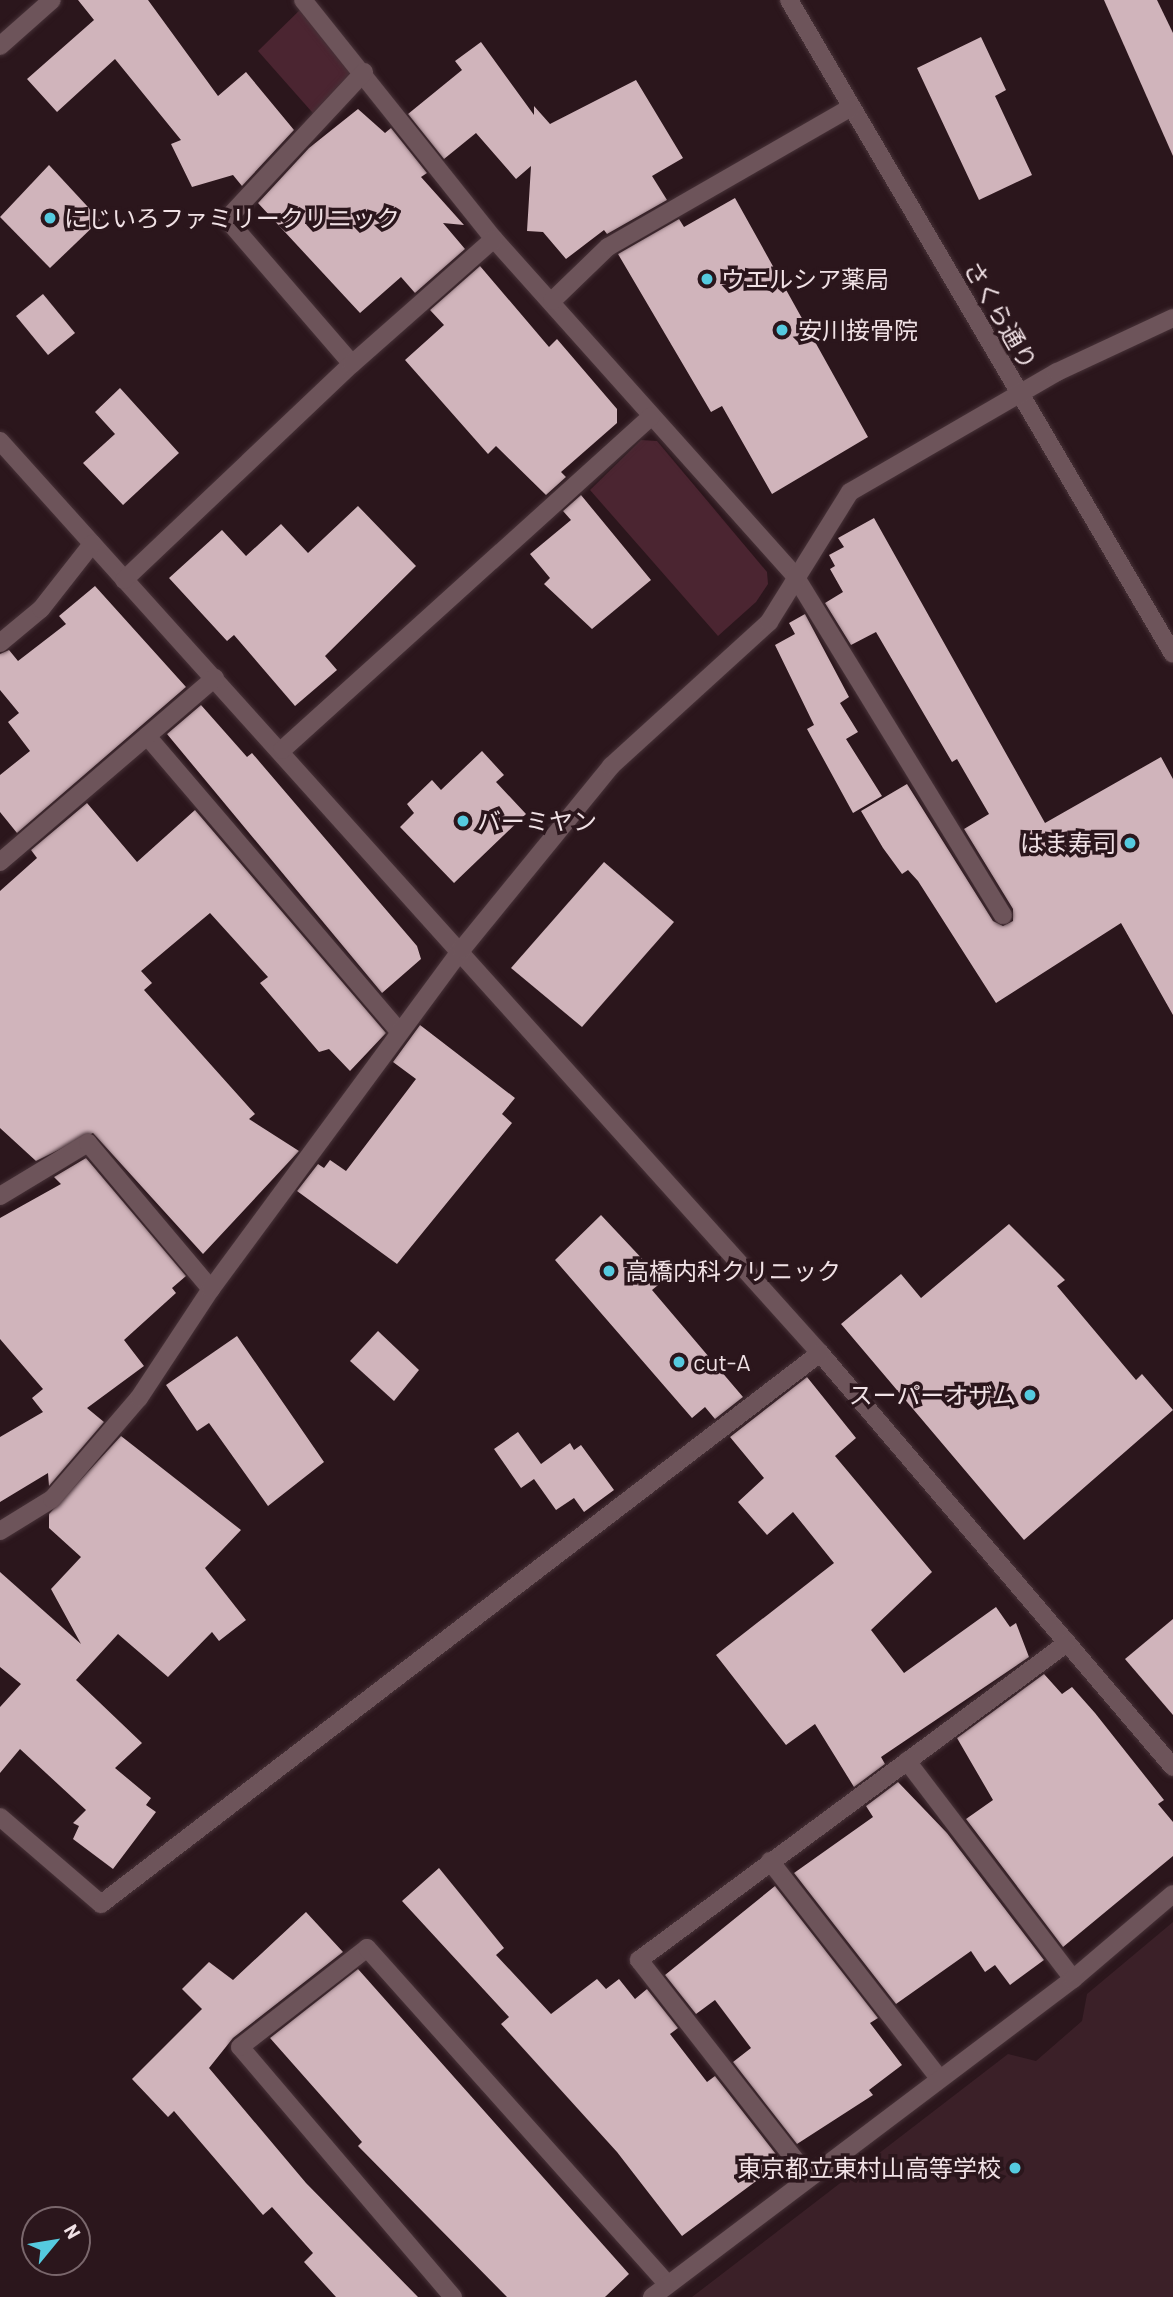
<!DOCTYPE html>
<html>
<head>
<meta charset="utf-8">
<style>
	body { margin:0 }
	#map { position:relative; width:1173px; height:2297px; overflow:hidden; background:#2b161c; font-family:Barlow,"Noto Sans JP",sans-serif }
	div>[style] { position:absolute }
	.built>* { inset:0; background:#3b2028 }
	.green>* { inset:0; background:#4b2531 }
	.building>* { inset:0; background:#d0b4bb }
	.roads { filter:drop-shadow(0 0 2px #473238) drop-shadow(0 0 2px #473238) }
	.minor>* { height:18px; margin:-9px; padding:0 9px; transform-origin:9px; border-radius:9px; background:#6d545a }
	.dots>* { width:19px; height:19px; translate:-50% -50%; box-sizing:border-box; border:4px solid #2b161c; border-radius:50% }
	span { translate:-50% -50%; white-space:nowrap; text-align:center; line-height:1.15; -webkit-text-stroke:7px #2b161c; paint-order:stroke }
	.poi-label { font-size:24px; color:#f0e1e5 }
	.left { translate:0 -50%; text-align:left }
	.right { translate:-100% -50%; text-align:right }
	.street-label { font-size:24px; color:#f0e1e5 }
	.north { position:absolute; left:21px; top:2206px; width:70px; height:70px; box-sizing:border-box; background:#2b161c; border:2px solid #7a676c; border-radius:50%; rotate:60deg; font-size:19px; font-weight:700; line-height:28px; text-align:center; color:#f0e1e5 }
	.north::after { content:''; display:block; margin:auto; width:24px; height:32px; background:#55cadf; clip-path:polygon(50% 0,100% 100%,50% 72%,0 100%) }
</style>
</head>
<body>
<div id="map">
	<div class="built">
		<i style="clip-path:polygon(1173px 1922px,1173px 2297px,692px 2297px,1008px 2054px,1036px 2061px,1082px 2021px,1087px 1994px)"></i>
	</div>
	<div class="green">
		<i style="clip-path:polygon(306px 4px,364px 72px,319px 120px,258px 51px)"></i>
		<i style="clip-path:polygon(641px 440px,657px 441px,767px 572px,768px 584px,756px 602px,718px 636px,590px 490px)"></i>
	</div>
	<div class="building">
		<i style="clip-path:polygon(78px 0,148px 0,218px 96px,246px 72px,294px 130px,242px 186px,233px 175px,192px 187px,171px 144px,181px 140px,115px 59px,57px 112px,27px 79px,94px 20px)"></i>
		<i style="clip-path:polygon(1104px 0,1157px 0,1173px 33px,1173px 156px)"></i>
		<i style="clip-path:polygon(981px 37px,1006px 90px,995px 96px,1032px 175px,979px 200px,917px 68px)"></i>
		<i style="clip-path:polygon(481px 42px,534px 115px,534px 106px,550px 124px,636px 80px,683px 158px,652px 176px,667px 200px,607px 234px,604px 230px,566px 259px,543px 232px,527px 231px,531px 166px,516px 179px,476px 133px,444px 159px,408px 114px,462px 70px,455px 61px)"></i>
		<i style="clip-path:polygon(358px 109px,385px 133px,391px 128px,427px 173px,421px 177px,464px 225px,443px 223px,465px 249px,415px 293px,401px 277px,360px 313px,258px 203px,309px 148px)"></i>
		<i style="clip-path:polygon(49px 165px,100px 220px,50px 268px,0 217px)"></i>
		<i style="clip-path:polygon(735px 198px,868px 437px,772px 494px,722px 406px,711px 412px,618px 254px,679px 219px,684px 227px)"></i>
		<i style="clip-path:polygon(480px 266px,549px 347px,557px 339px,617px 409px,617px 423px,561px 472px,566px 477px,546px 495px,496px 446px,488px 454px,405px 360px,444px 325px,430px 310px)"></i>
		<i style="clip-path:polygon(43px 294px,75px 333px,48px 355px,16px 316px)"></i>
		<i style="clip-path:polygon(120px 388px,179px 453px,123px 505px,83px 463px,115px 434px,95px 412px)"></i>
		<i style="clip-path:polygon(581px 495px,651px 580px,592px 629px,544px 584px,550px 578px,530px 554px,571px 520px,563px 511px)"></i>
		<i style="clip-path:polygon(358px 506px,416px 566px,325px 656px,337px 670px,295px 706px,234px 635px,227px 641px,169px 578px,222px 530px,246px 556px,281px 524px,308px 553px)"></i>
		<i style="clip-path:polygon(874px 518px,1045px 823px,1161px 757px,1173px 779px,1173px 1015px,1121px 923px,996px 1003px,918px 881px,908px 870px,902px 874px,883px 848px,861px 811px,907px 784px,993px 921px,1003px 926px,1013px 921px,1013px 909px,964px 829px,989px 814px,957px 759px,952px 762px,876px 632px,851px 645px,825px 603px,843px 592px,830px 569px,835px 566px,829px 555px,844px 547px,838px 538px)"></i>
		<i style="clip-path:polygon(95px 586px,186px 687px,17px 833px,0 812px,0 775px,30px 751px,8px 722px,19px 713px,0 690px,0 654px,9px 650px,18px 661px,66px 624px,59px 616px)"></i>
		<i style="clip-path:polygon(805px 614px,849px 697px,840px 703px,858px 732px,846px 739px,882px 796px,853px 813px,807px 729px,814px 725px,775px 645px,795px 634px,789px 623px)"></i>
		<i style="clip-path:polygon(201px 705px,247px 757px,252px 753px,417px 946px,421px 959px,382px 993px,167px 734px)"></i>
		<i style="clip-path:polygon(482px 751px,504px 775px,496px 782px,526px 814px,454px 883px,400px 827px,414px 813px,407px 804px,432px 780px,441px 790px)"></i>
		<i style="clip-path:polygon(87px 803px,137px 862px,195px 810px,386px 1033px,350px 1071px,329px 1049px,319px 1052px,260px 983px,268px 977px,210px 913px,141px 971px,152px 983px,144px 990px,255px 1114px,249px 1119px,299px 1151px,203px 1254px,93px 1133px,36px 1161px,0 1128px,0 891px,37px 858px,31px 850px)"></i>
		<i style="clip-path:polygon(604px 862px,674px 922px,582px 1027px,511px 968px)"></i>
		<i style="clip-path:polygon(420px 1025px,515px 1098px,502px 1114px,512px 1123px,397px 1264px,297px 1191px,318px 1164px,324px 1168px,330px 1160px,346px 1171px,416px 1079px,393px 1062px)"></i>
		<i style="clip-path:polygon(86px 1158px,186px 1276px,172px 1288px,176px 1293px,124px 1340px,144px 1366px,87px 1408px,104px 1422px,49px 1486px,48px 1473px,0 1502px,0 1437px,43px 1412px,32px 1398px,43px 1389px,0 1339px,0 1218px,61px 1184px,54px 1177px)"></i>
		<i style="clip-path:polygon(601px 1215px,663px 1281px,652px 1290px,743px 1397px,715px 1419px,705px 1407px,692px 1418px,555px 1260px)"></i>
		<i style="clip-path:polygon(1009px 1224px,1065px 1280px,1057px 1286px,1136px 1380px,1142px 1374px,1173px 1410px,1024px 1540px,841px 1324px,901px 1274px,921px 1298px)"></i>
		<i style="clip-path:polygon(378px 1331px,419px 1370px,394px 1401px,350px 1361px)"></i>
		<i style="clip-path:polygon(237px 1336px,324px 1462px,268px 1506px,209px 1423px,197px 1431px,166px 1385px)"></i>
		<i style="clip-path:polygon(807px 1377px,856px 1438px,835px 1456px,932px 1572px,871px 1630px,904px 1673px,996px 1607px,1010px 1627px,1016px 1623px,1029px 1657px,881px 1757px,885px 1764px,854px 1787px,815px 1724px,786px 1745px,716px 1655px,834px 1563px,793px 1512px,767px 1535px,738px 1502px,764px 1478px,730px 1437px)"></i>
		<i style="clip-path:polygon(518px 1432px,541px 1464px,570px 1443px,574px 1450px,581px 1445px,614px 1490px,584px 1512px,574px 1498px,556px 1510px,534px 1479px,521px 1488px,494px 1449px)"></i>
		<i style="clip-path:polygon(121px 1436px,241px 1530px,205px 1568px,246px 1620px,219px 1641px,212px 1632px,168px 1677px,118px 1634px,76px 1680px,142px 1743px,115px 1768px,151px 1798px,146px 1805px,156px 1812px,113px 1869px,73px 1839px,79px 1826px,73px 1823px,86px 1810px,20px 1749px,0 1773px,0 1707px,21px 1684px,0 1667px,0 1572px,81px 1644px,51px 1589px,81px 1557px,49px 1528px,49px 1514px)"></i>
		<i style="clip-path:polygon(1173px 1619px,1173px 1715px,1125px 1659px)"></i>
		<i style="clip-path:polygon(1044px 1674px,1062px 1694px,1072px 1687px,1095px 1713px,1164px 1800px,1158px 1804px,1173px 1822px,1173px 1856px,1063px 1947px,966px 1819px,993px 1800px,957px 1738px)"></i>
		<i style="clip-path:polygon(898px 1782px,947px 1833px,1044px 1960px,1010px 1985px,995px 1965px,985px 1972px,971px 1951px,896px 2004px,794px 1873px,873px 1817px,866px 1806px)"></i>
		<i style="clip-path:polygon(439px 1868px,504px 1948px,496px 1955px,551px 2014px,597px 1979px,606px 1989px,619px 1979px,635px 1999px,647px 1989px,678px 2028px,670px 2034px,707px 2082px,715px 2076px,779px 2158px,764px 2169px,767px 2173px,682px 2236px,617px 2152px,501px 2024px,509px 2017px,402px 1901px)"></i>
		<i style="clip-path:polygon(775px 1886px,878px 2018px,870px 2023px,902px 2065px,869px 2090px,873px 2095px,797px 2144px,733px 2062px,751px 2048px,715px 2000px,696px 2014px,665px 1975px)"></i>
		<i style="clip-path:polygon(306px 1912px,343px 1952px,233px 2038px,209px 2068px,306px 2183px,418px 2297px,336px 2297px,304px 2262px,313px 2253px,272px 2207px,263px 2215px,174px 2111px,168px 2117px,132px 2079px,202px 2009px,182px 1989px,209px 1962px,233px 1980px)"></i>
		<i style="clip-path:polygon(358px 1969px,629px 2274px,605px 2297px,507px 2297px,358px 2146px,362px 2142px,270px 2038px)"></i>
	</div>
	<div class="roads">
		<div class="minor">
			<i style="left:303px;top:0;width:306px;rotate:51.4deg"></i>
			<i style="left:494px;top:239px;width:452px;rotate:48.2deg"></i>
			<i style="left:795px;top:576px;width:398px;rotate:58.5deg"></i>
			<i style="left:789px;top:0;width:758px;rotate:59.58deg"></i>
			<i style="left:0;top:46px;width:69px;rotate:-41.5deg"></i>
			<i style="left:552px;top:301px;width:78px;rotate:-44deg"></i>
			<i style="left:608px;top:247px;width:280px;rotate:-29.9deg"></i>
			<i style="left:352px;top:364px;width:191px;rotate:-130.8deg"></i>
			<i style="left:227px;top:219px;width:201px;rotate:-47deg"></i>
			<i style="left:0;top:441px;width:1226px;rotate:48.04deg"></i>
			<i style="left:820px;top:1353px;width:544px;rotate:49.55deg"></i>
			<i style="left:124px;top:580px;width:314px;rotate:-43.5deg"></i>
			<i style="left:352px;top:364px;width:189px;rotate:-41.4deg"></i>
			<i style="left:0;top:643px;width:53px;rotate:-39.7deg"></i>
			<i style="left:41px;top:609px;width:83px;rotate:-51.9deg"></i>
			<i style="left:147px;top:736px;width:389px;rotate:49.5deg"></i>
			<i style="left:282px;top:750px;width:498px;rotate:-42.1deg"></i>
			<i style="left:0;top:862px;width:283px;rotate:-40.6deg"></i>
			<i style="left:0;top:1196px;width:103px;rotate:-31.1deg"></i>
			<i style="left:88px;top:1143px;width:191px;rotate:49.9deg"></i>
			<i style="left:0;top:1531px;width:61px;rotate:-31.6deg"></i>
			<i style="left:52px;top:1499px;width:133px;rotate:-49.3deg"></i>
			<i style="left:139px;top:1398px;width:131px;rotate:-56.6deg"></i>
			<i style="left:211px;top:1289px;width:423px;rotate:-53.6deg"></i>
			<i style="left:462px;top:949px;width:236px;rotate:-50.8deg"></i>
			<i style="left:611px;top:766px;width:214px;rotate:-42.3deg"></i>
			<i style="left:769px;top:622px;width:153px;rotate:-58.1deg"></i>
			<i style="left:850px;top:492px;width:239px;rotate:-30.1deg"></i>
			<i style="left:1057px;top:372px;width:128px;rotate:-25deg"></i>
			<i style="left:907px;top:1761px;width:274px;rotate:52.7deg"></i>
			<i style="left:0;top:1817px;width:133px;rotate:40.7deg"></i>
			<i style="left:101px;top:1904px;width:906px;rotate:-37.46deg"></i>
			<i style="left:770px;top:1861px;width:276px;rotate:52.1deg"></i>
			<i style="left:807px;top:2175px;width:273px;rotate:-128deg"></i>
			<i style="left:639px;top:1960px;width:533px;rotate:-36.53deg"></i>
			<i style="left:453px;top:2297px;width:328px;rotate:-130.4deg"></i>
			<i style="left:240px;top:2047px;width:161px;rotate:-37.9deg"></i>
			<i style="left:367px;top:1948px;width:450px;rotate:48.2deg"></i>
			<i style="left:652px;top:2297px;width:528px;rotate:-37.07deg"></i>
			<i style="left:1073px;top:1979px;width:131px;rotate:-40.4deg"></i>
		</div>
	</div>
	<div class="dots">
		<i style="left:50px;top:218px;background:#55cadf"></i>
		<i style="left:707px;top:279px;background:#55cadf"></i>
		<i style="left:782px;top:330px;background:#55cadf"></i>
		<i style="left:463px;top:821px;background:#55cadf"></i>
		<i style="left:1130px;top:843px;background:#55cadf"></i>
		<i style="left:609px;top:1271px;background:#55cadf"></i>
		<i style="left:679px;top:1362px;background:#55cadf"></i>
		<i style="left:1030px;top:1395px;background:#55cadf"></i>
		<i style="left:1015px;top:2168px;background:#55cadf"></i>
	</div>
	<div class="poi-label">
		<span class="left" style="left:64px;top:218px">にじいろファミリークリニック</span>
		<span class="left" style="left:721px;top:279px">ウエルシア薬局</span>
		<span class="left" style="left:798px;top:330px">安川接骨院</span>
		<span class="left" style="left:477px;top:821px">バーミヤン</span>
		<span class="right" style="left:1116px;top:843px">はま寿司</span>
		<span class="left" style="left:625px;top:1271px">高橋内科クリニック</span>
		<span class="left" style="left:693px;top:1362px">cut-A</span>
		<span class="right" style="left:1016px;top:1395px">スーパーオザム</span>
		<span class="right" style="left:1001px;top:2168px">東京都立東村山高等学校</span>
	</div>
	<div class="street-label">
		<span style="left:1001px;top:315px;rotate:60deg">さくら通り</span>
	</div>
	<div class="north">N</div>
</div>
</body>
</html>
